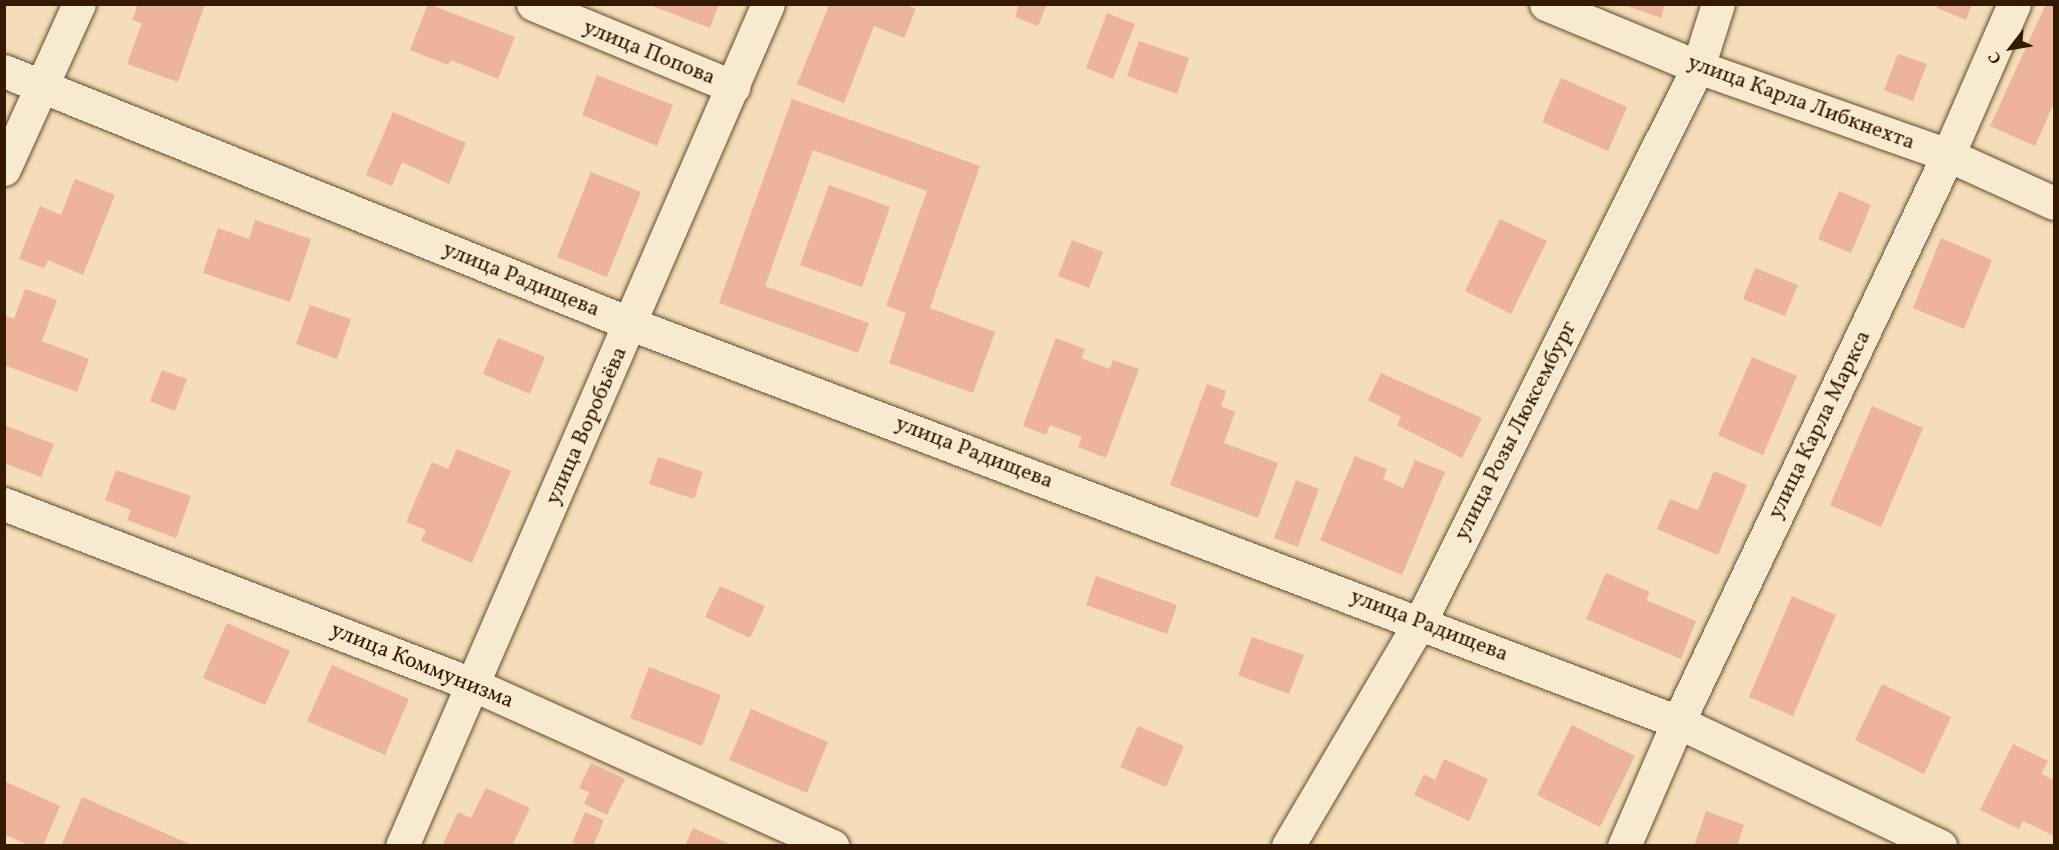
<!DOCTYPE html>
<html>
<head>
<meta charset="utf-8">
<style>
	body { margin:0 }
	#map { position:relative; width:2059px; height:850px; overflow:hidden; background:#f4ddb8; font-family:Vollkorn,serif }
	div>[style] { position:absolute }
	.building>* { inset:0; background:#edb39b }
	.roads { filter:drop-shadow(0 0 2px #634b2e) drop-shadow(0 0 2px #634b2e) }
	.street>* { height:33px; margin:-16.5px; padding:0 16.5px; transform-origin:16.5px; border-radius:16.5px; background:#f8e9d1 }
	span { translate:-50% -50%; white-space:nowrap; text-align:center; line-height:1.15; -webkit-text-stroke:6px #f8e9d1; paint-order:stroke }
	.street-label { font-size:22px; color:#331a00 }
	.frame { position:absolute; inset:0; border:6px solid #331a00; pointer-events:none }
	.north { position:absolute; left:1981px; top:18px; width:60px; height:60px; -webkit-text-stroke:4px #f8e9d1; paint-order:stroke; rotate:239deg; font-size:16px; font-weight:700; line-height:24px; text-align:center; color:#331a00 }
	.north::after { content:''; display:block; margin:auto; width:21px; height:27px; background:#331a00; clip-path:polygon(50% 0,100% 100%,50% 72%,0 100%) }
</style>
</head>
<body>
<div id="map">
	<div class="building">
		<i style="clip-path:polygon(130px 4px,205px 4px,178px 82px,127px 64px,142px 23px,132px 20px,137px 7px)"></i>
		<i style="clip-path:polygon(428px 4px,515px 37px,498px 79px,451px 60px,448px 65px,410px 50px)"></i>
		<i style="clip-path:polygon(647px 4px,719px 4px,710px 28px)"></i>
		<i style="clip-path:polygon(1019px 4px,1047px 4px,1038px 26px,1015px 17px)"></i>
		<i style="clip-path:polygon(1621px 4px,1665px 4px,1661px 18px)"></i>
		<i style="clip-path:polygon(1938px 4px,1972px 4px,1966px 20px,1937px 8px)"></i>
		<i style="clip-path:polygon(2046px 4px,2054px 4px,2054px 103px,2035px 146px,1990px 126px)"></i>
		<i style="clip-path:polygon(829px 5px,906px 5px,916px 9px,904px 38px,874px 26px,844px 103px,797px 84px)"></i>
		<i style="clip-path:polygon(1107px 13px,1135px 24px,1113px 79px,1086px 68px)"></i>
		<i style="clip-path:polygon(1139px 41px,1189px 58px,1177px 94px,1127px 76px)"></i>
		<i style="clip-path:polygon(1898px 54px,1927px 64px,1913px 101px,1884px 90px)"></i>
		<i style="clip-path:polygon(597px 75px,673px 105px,657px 146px,582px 115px)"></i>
		<i style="clip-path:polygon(1561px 78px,1627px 107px,1608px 151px,1542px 122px)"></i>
		<i style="clip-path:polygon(792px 99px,980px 166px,930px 308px,995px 332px,973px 393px,889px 363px,906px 313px,886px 306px,927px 191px,813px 150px,765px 286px,869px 323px,858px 353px,719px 303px)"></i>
		<i style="clip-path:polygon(393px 112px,466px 143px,449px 184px,402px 162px,392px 186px,366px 175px)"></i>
		<i style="clip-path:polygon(591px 172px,641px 192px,607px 277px,557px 257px)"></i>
		<i style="clip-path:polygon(75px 179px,115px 195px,83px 275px,48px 260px,44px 268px,19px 259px,40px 206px,61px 215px)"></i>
		<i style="clip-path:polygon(829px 185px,890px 207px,862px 287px,800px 265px)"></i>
		<i style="clip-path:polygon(1839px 191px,1871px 205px,1851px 253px,1818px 239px)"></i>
		<i style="clip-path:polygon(1500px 219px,1547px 241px,1511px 314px,1465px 291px)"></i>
		<i style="clip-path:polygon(255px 220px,311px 239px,290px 302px,203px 273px,218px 228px,249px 239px)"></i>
		<i style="clip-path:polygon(1941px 238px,1992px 260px,1964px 329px,1913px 308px)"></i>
		<i style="clip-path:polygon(1072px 240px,1103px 252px,1089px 288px,1058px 276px)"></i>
		<i style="clip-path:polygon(1755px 268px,1798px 285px,1785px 316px,1743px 299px)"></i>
		<i style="clip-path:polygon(25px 289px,57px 300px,42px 341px,89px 359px,77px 392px,4px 365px,4px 315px,14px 319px)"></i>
		<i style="clip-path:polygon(310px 305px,351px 319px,337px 359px,296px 344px)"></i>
		<i style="clip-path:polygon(498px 338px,545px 357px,530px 394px,483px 374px)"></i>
		<i style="clip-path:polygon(1056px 338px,1085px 349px,1081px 358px,1110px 369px,1113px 360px,1139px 369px,1106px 458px,1078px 447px,1082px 437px,1050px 425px,1046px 435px,1023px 426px)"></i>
		<i style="clip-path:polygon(1752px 357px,1797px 376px,1763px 455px,1718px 435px)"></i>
		<i style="clip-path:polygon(162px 370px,187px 379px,175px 411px,150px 401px)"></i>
		<i style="clip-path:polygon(1381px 373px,1482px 418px,1462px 458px,1397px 425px,1401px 417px,1368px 400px)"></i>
		<i style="clip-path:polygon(1207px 384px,1226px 391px,1221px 406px,1235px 412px,1224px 443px,1278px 463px,1258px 518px,1170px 485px)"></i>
		<i style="clip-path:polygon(1872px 406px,1923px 428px,1881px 527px,1830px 505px)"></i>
		<i style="clip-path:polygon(4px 425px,54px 444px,41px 477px,4px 463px)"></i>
		<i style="clip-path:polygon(457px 449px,511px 471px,472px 563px,421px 541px,426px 530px,406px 522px,432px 462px,448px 469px)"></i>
		<i style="clip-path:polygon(1355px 456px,1387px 469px,1383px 479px,1403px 488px,1415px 460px,1445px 472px,1402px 575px,1320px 540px)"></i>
		<i style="clip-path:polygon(658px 457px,703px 472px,694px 499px,649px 484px)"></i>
		<i style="clip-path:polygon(116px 470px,191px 496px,176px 538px,127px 520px,131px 510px,105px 500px)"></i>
		<i style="clip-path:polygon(1714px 471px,1747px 485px,1718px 555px,1657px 529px,1670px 499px,1698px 510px)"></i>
		<i style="clip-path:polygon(1296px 480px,1319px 489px,1298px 547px,1274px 538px)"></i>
		<i style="clip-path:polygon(1606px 573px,1650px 592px,1646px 600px,1696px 621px,1681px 659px,1586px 619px)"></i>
		<i style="clip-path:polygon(1096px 576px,1177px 605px,1167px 634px,1086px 605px)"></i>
		<i style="clip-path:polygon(720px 586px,765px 606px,750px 638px,705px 617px)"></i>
		<i style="clip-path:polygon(1792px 596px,1836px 615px,1793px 716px,1749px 697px)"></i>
		<i style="clip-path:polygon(227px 623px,290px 651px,265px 705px,203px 678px)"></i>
		<i style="clip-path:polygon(1252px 637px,1304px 655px,1289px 694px,1238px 675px)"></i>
		<i style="clip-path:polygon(332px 665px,409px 699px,385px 755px,307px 721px)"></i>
		<i style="clip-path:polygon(649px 667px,721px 695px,702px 746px,630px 718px)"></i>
		<i style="clip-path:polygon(1882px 684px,1951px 717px,1924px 774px,1855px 740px)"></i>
		<i style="clip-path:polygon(751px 709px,828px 742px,807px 793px,729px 760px)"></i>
		<i style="clip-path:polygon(1572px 725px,1635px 756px,1600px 827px,1537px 795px)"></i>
		<i style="clip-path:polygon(1138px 726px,1184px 746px,1166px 787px,1120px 767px)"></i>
		<i style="clip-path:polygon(2013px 744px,2048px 761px,2041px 774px,2054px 780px,2054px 836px,2023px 821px,2019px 829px,1980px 810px)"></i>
		<i style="clip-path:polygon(1444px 759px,1488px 779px,1469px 821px,1414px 795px,1424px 774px,1435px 780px)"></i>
		<i style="clip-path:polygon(591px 763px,625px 779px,607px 815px,584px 804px,589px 792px,579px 788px)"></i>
		<i style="clip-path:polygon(4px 781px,60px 806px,43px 846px,30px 846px,4px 834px)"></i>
		<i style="clip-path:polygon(486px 788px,530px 808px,512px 846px,442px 846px,458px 812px,471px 818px)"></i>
		<i style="clip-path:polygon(82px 797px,194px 846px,61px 846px)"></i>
		<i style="clip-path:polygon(1706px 811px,1744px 825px,1737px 846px,1694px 846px)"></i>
		<i style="clip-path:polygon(585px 812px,604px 820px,593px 846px,572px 843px)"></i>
		<i style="clip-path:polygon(693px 828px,734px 846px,685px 846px)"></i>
	</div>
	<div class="roads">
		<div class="street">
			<i style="left:533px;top:4px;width:217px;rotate:22.5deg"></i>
			<i style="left:1546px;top:4px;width:165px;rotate:22.5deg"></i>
			<i style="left:1698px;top:67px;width:265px;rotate:19.4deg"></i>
			<i style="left:1948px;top:155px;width:116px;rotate:24.4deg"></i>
			<i style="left:4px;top:71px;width:676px;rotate:21.97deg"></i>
			<i style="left:631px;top:324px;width:1120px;rotate:20.81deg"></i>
			<i style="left:1678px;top:722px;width:290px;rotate:25.3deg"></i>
			<i style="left:4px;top:169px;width:181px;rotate:-65.6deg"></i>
			<i style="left:4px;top:504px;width:504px;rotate:21.06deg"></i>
			<i style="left:474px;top:685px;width:393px;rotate:24.2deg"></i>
			<i style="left:402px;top:846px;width:918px;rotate:-66.51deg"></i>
			<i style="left:1288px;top:846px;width:260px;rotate:-59.5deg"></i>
			<i style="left:1420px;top:622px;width:621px;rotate:-63.39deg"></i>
			<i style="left:1698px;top:67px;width:66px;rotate:-72.4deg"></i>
			<i style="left:1624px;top:846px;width:135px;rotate:-66.5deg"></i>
			<i style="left:1678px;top:722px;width:628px;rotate:-64.54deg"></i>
			<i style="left:1948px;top:155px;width:165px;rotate:-66.4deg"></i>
		</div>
	</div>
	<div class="street-label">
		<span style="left:649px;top:53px;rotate:22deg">улица Попова</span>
		<span style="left:1801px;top:103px;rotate:20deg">улица Карла Либкнехта</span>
		<span style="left:521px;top:280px;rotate:22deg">улица Радищева</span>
		<span style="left:1820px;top:425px;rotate:-64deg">улица Карла Маркса</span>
		<span style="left:587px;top:426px;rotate:-66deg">улица Воробьёва</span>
		<span style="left:1516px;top:431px;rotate:-63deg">улица Розы Люксембург</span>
		<span style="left:974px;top:453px;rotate:21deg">улица Радищева</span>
		<span style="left:1429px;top:626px;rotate:21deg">улица Радищева</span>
		<span style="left:422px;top:666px;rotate:22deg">улица Коммунизма</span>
	</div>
	<div class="frame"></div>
	<div class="north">С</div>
</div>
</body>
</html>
